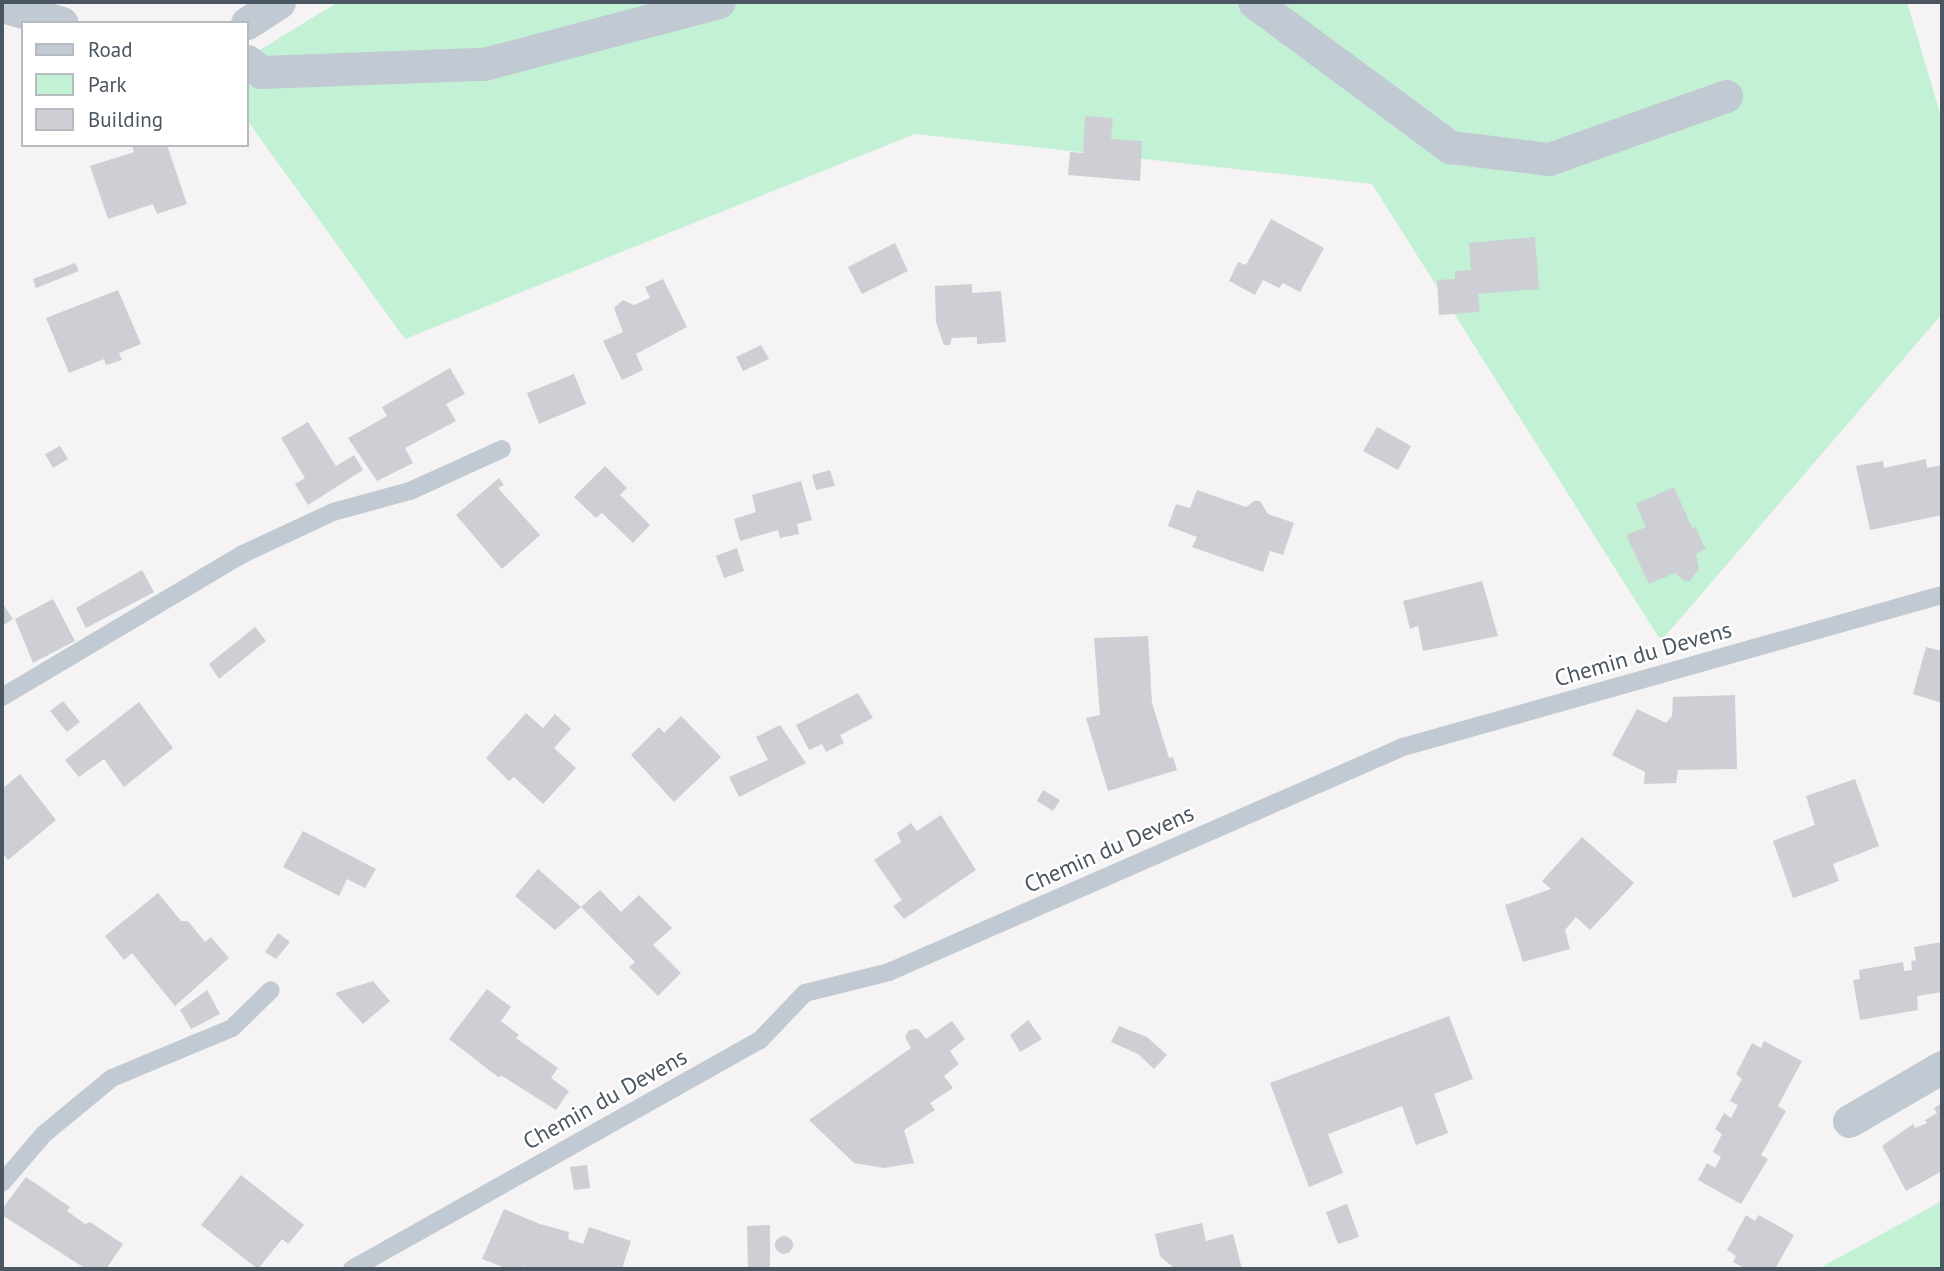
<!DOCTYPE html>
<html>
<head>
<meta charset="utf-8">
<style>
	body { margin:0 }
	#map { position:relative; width:1944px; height:1271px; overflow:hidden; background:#f5f3f3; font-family:"PT Sans",sans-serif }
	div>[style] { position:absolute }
	.green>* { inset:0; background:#c3f1d5 }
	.building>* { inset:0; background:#cdcfd5 }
	.round { border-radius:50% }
	.service>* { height:18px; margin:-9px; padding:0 9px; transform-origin:9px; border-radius:9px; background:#c1cad2 }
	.minor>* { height:33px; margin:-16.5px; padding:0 16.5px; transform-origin:16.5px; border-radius:16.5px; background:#c1cad2 }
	span { translate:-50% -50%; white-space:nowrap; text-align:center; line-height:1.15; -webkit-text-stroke:5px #fff; paint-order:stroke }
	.street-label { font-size:23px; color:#4a5661 }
	.frame { position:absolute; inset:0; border:4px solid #4a5661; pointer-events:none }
	.legend { position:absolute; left:21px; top:21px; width:228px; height:126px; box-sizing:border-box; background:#fff; border:2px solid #b7bbc0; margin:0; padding:9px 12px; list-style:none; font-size:21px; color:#4a5661 }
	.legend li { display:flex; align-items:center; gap:14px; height:35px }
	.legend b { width:35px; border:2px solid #b7bbc0 }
</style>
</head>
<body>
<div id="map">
	<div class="green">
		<i style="clip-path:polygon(338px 2px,1907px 2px,1942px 120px,1942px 314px,1661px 641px,1372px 184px,915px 134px,405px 339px,247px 120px,247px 58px)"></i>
		<i style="clip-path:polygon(1942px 1201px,1942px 1269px,1818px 1269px)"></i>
	</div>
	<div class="building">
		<i style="clip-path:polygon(1085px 116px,1113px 118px,1111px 139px,1142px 141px,1140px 181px,1068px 175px,1070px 152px,1083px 153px)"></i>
		<i style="clip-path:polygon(132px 145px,167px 145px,187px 204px,157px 214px,153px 204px,108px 219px,90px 166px,134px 152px)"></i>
		<i style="clip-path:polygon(1271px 219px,1324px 248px,1300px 292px,1283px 283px,1279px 288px,1263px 280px,1255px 295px,1229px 281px,1238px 262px,1246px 265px)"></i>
		<i style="clip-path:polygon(1535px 237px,1539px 289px,1478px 294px,1480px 312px,1439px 315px,1437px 280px,1455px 279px,1455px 271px,1471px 270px,1469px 243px)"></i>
		<i style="clip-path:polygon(895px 243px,908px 271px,862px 294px,848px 267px)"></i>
		<i style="clip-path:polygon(75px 263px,79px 271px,36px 288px,33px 279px)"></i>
		<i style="clip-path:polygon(663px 279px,687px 327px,636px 354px,643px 370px,622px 380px,603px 341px,623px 332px,614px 308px,623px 300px,634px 305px,650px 298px,645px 287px)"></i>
		<i style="clip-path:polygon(972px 284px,972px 293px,1001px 291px,1006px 342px,977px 344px,977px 337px,952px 338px,950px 345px,944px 345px,936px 322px,935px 286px)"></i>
		<i style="clip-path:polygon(118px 290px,141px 344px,119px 353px,122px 360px,106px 365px,104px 359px,69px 373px,46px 318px)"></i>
		<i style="clip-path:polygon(761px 345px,769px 359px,743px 371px,736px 357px)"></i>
		<i style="clip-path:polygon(450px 368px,465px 394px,446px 404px,456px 421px,405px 448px,413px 463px,377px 481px,348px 438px,387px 416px,382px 407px)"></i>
		<i style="clip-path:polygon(574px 374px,586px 404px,539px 424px,527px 393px)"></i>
		<i style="clip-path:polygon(308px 422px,336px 466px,354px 455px,363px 470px,308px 505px,295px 484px,305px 478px,281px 438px)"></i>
		<i style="clip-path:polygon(1377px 427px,1411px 446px,1398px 470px,1363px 451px)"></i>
		<i style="clip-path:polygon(60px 446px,68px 459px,53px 468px,45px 454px)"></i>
		<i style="clip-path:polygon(1926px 459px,1927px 468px,1942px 465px,1942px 515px,1870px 530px,1856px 466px,1883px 461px,1884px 468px)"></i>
		<i style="clip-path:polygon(605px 466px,627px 488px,620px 495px,650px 525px,633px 543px,602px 513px,596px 518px,574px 497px)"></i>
		<i style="clip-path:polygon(830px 470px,835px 486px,816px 490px,812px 475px)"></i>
		<i style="clip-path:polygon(499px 478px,504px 485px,498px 488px,540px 535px,502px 569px,456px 515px)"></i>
		<i style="clip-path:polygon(801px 481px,812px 520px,797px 524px,799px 534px,780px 538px,778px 530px,740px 541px,734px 519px,756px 512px,752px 495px)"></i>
		<i style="clip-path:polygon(1674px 487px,1692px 528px,1695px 527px,1706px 549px,1696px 554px,1699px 569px,1690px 581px,1685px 581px,1675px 573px,1649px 584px,1626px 535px,1646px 527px,1636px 504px)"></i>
		<i style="clip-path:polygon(1197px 490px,1246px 507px,1254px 501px,1260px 501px,1268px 514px,1294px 523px,1283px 555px,1270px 551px,1263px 572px,1192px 547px,1197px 537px,1168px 526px,1176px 504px,1190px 508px)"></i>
		<i style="clip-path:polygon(737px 548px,744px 571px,724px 578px,716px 556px)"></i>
		<i style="clip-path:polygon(142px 570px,154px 592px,86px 628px,76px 608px)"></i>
		<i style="clip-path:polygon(1482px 581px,1498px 636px,1423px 651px,1418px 626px,1410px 629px,1403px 601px)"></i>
		<i style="clip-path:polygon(53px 599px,75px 641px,33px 663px,15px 619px)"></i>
		<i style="clip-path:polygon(3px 604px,13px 619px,2px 626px,2px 605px)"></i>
		<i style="clip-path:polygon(255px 627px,266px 641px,219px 679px,209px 664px)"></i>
		<i style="clip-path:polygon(1148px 636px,1152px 703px,1169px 758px,1173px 757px,1177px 770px,1108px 791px,1086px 718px,1100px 715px,1094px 638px)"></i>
		<i style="clip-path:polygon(1926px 647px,1942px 651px,1942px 703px,1913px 694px)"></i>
		<i style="clip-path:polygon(858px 693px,873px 718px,840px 735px,844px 743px,826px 752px,822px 744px,809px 750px,796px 725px)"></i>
		<i style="clip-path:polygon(1735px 695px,1737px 769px,1678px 770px,1676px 783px,1644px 784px,1645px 772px,1612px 755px,1637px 709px,1666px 723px,1672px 716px,1673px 697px)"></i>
		<i style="clip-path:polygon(63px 701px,80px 722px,67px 732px,50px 711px)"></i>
		<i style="clip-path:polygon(139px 702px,173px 748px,124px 787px,104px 759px,79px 777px,65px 760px)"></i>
		<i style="clip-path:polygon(526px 713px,543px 728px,555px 714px,571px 729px,554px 748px,576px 768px,543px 804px,514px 777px,509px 781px,486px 758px)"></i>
		<i style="clip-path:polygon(681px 716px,721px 757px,674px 802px,631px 755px,659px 727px,664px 733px)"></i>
		<i style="clip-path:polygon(780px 725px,806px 763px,739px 797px,729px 777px,768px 760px,756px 737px)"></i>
		<i style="clip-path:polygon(20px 774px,56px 820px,8px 860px,2px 852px,2px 789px)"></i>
		<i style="clip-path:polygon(1855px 779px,1879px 846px,1833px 864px,1839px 881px,1793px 898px,1773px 841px,1815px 825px,1806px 796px)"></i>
		<i style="clip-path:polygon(1043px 790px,1060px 800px,1053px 811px,1037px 801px)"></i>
		<i style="clip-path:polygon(941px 815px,976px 870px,904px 919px,893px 906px,902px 900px,874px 860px,901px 842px,897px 833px,911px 823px,917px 831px)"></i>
		<i style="clip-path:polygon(303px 831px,376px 869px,365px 888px,347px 879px,339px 896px,283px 867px)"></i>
		<i style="clip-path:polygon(1582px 837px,1634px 883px,1590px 930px,1576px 917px,1565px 930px,1570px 949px,1523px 962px,1505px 905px,1551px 889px,1542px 881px)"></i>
		<i style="clip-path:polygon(538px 869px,581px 907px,600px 890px,621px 912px,639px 895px,672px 928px,653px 945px,681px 973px,658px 996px,629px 967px,635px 962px,581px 907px,555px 930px,515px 896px)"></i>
		<i style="clip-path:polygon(158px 893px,181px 921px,188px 921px,205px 942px,211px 937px,229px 958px,175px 1006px,132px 953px,124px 960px,105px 936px)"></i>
		<i style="clip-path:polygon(278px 933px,290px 942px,276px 959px,265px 952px)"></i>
		<i style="clip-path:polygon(1942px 942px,1942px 992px,1917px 996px,1918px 1010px,1860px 1020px,1853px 980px,1860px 979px,1859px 970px,1903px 962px,1904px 971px,1912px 970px,1911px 961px,1916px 960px,1914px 947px)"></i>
		<i style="clip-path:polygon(373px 981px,390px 1001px,363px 1024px,335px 993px)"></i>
		<i style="clip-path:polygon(487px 989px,511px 1007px,501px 1021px,519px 1035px,516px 1038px,558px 1068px,551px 1078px,569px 1091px,556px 1110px,502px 1076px,498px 1077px,449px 1039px)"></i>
		<i style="clip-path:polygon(207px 990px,220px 1014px,191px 1029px,180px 1010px)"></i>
		<i style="clip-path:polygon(1449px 1016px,1473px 1079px,1434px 1094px,1448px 1133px,1416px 1145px,1402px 1106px,1328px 1134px,1343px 1173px,1309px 1187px,1270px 1083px)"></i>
		<i style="clip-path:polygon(1028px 1020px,1042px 1039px,1020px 1052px,1010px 1035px)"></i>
		<i style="clip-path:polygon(952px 1021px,965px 1039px,950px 1051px,959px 1064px,944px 1076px,953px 1088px,930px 1103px,935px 1110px,904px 1130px,914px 1163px,884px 1168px,854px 1163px,809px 1120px,911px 1048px,905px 1037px,909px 1030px,918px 1029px,926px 1039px)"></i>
		<i style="clip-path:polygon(1119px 1026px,1147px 1037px,1167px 1055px,1154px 1069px,1138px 1054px,1111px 1042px)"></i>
		<i style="clip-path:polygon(1764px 1041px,1802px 1061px,1778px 1106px,1786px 1111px,1761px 1155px,1768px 1159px,1741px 1204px,1698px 1180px,1707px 1163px,1715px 1168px,1721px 1157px,1713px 1152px,1722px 1134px,1715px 1129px,1724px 1113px,1731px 1118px,1738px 1105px,1730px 1101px,1742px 1079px,1736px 1074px,1752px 1043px,1761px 1048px)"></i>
		<i style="clip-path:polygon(1942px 1103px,1942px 1171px,1906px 1191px,1882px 1146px,1913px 1124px,1915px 1128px,1927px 1123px,1925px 1120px,1937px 1113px,1934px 1108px)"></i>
		<i style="clip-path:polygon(587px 1165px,590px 1188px,574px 1190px,570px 1167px)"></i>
		<i style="clip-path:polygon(241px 1175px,304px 1225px,288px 1244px,282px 1239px,258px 1269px,201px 1225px)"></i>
		<i style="clip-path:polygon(26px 1177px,70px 1207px,67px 1211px,85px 1224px,90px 1222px,123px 1244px,106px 1269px,86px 1269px,2px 1215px,2px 1209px)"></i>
		<i style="clip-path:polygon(1347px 1204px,1359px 1237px,1338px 1244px,1326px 1212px)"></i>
		<i style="clip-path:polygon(504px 1209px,540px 1224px,569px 1232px,568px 1239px,583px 1244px,589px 1227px,631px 1241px,622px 1269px,534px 1269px,524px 1266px,523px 1269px,508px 1269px,482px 1259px)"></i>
		<i style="clip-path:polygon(1746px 1215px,1755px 1221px,1759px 1215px,1794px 1235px,1775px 1269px,1746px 1269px,1733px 1262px,1736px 1256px,1727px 1250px)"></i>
		<i style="clip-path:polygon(1202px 1223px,1206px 1241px,1233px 1234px,1242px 1269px,1175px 1269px,1160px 1256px,1155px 1234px)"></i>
		<i style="clip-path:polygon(770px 1225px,770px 1269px,748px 1269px,747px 1226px)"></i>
		<i class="round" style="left:775px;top:1236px;width:18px;height:18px"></i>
	</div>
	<div class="service">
		<i style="left:2px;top:697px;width:280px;rotate:-30.7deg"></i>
		<i style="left:243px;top:554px;width:99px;rotate:-25deg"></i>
		<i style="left:333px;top:512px;width:80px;rotate:-15.3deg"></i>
		<i style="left:410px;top:491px;width:101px;rotate:-24.5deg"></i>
		<i style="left:2px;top:1183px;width:65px;rotate:-49.4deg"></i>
		<i style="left:44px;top:1134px;width:88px;rotate:-39.5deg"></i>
		<i style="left:112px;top:1078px;width:130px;rotate:-22.6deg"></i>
		<i style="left:232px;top:1028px;width:54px;rotate:-44.3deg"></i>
		<i style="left:352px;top:1269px;width:468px;rotate:-29.3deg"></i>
		<i style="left:760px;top:1040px;width:65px;rotate:-46.2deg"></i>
		<i style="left:805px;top:993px;width:87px;rotate:-14deg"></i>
		<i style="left:889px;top:972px;width:561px;rotate:-23.64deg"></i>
		<i style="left:1403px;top:747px;width:560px;rotate:-15.75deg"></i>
	</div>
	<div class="minor">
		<i style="left:1254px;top:2px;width:244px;rotate:36.5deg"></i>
		<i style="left:1450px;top:147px;width:100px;rotate:6.9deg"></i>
		<i style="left:1549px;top:159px;width:188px;rotate:-19.6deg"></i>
		<i style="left:2px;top:6px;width:62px;rotate:15.8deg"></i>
		<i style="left:247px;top:23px;width:38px;rotate:-33deg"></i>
		<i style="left:247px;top:61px;width:18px;rotate:38deg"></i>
		<i style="left:261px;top:72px;width:223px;rotate:-2.1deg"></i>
		<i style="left:484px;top:64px;width:243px;rotate:-14.8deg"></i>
		<i style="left:1849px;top:1121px;width:108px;rotate:-30.1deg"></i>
	</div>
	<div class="street-label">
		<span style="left:1643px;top:654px;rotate:-16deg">Chemin du Devens</span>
		<span style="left:1109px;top:849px;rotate:-24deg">Chemin du Devens</span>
		<span style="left:605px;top:1099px;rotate:-29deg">Chemin du Devens</span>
	</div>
	<div class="frame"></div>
	<ul class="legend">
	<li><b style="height:9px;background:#c1cad2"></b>Road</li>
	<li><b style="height:19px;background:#c3f1d5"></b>Park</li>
	<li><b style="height:19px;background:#cdcfd5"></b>Building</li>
	</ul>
</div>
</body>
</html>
